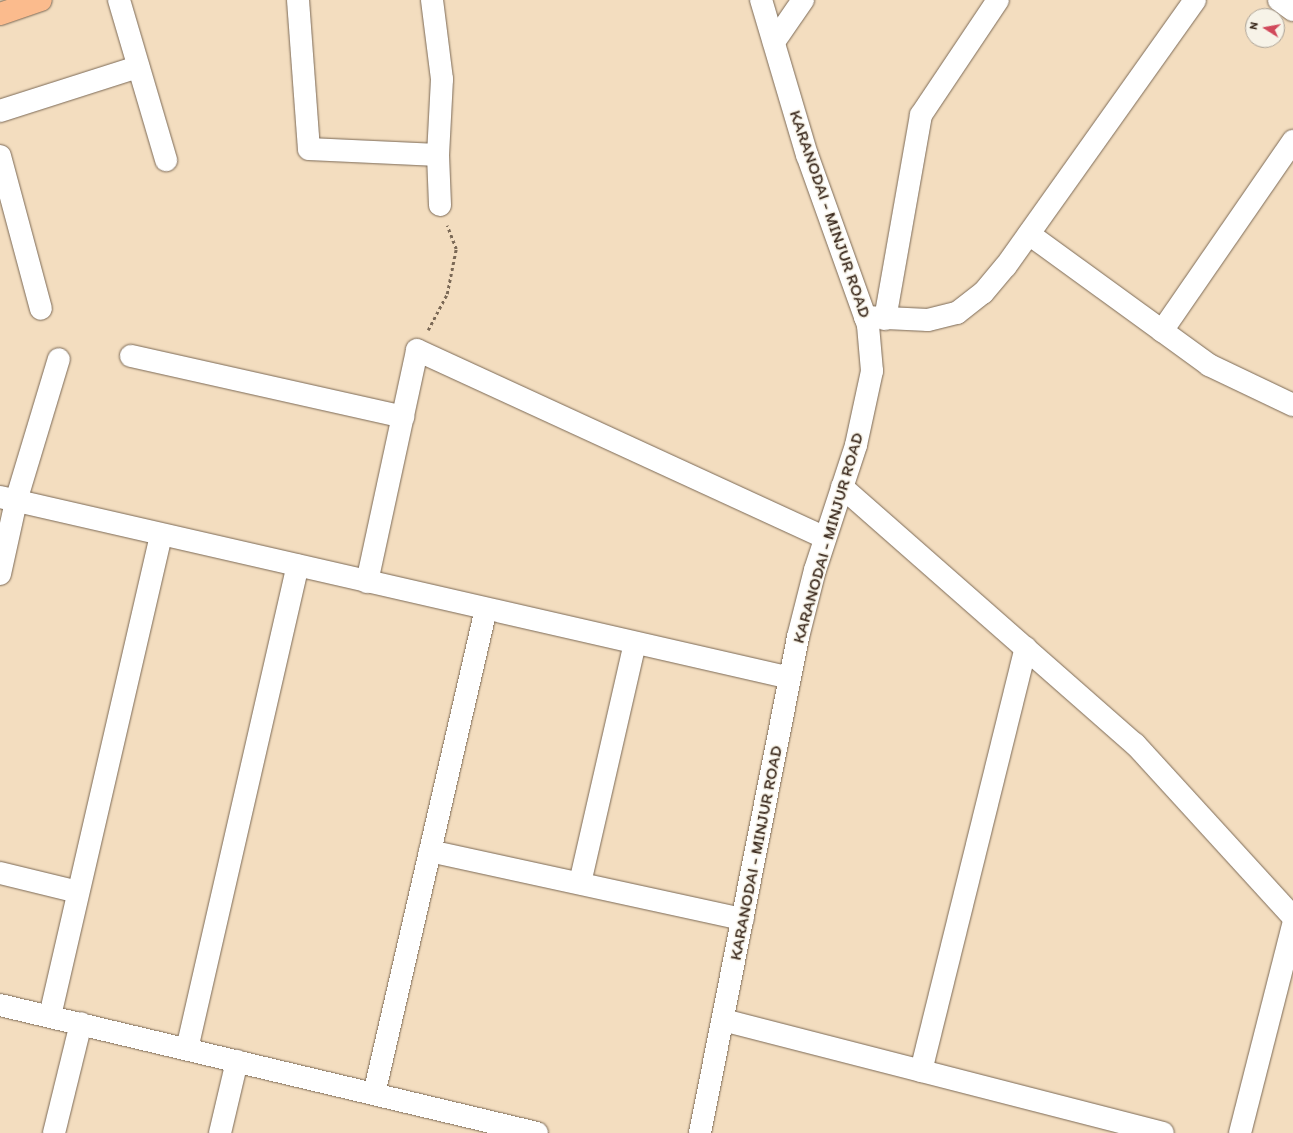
<!DOCTYPE html>
<html>
<head>
<meta charset="utf-8">
<style>
	body { margin:0 }
	#map { position:relative; width:1293px; height:1133px; overflow:hidden; background:#f3ddbf; font-family:Itim,sans-serif }
	div>[style] { position:absolute }
	.path>* { height:2.5px; margin-top:-1.25px; transform-origin:0; background:repeating-linear-gradient(90deg,#7b6956 0 3px,transparent 0 6px) }
	.roads { filter:drop-shadow(0 0 1px #7b6956) drop-shadow(0 0 1px #7b6956) }
	.minor>* { height:22px; margin:-11px; padding:0 11px; transform-origin:11px; border-radius:11px; background:#fff }
	.major>* { height:22px; margin:-11px; padding:0 11px; transform-origin:11px; border-radius:11px; background:#fbbb8d }
	span { translate:-50% -50%; white-space:nowrap; text-align:center; line-height:1.15; -webkit-text-stroke:3px #f7f3e8; paint-order:stroke }
	.street-label { font-size:17px; color:#3b2a1e }
	.north { position:absolute; left:1245px; top:8px; width:40px; height:40px; box-sizing:border-box; background:#f7f3e8; border:1px solid #aca397; border-radius:50%; rotate:281deg; font-size:11px; font-weight:700; line-height:16px; text-align:center; color:#3b2a1e }
	.north::after { content:''; display:block; margin:auto; width:14px; height:18px; background:#d1495b; clip-path:polygon(50% 0,100% 100%,50% 72%,0 100%) }
</style>
</head>
<body>
<div id="map">
	<div class="path">
		<i style="left:428px;top:330px;width:41px;rotate:-62.2deg"></i>
		<i style="left:447px;top:294px;width:46px;rotate:-78.7deg"></i>
		<i style="left:456px;top:249px;width:25px;rotate:-111deg"></i>
	</div>
	<div class="roads">
		<div class="minor">
			<i style="left:119px;top:0;width:167px;rotate:73.6deg"></i>
			<i style="left:298px;top:0;width:149px;rotate:85.8deg"></i>
			<i style="left:309px;top:149px;width:129px;rotate:2.7deg"></i>
			<i style="left:432px;top:0;width:80px;rotate:82.8deg"></i>
			<i style="left:442px;top:79px;width:76px;rotate:93deg"></i>
			<i style="left:438px;top:155px;width:50px;rotate:87.7deg"></i>
			<i style="left:1279px;top:0;width:17px;rotate:36deg"></i>
			<i style="left:774px;top:42px;width:51px;rotate:-55.4deg"></i>
			<i style="left:0;top:111px;width:145px;rotate:-17.7deg"></i>
			<i style="left:0;top:156px;width:158px;rotate:75deg"></i>
			<i style="left:1029px;top:234px;width:223px;rotate:36deg"></i>
			<i style="left:1209px;top:365px;width:93px;rotate:25.5deg"></i>
			<i style="left:865px;top:317px;width:63px;rotate:2.7deg"></i>
			<i style="left:928px;top:320px;width:30px;rotate:-14deg"></i>
			<i style="left:957px;top:313px;width:33px;rotate:-38deg"></i>
			<i style="left:983px;top:293px;width:35px;rotate:-50deg"></i>
			<i style="left:1006px;top:266px;width:326px;rotate:-54.6deg"></i>
			<i style="left:885px;top:319px;width:207px;rotate:-80deg"></i>
			<i style="left:921px;top:115px;width:138px;rotate:-56.2deg"></i>
			<i style="left:1162px;top:331px;width:231px;rotate:-55.4deg"></i>
			<i style="left:131px;top:356px;width:279px;rotate:12.6deg"></i>
			<i style="left:842px;top:487px;width:390px;rotate:41.3deg"></i>
			<i style="left:1135px;top:744px;width:234px;rotate:47.6deg"></i>
			<i style="left:0;top:497px;width:810px;rotate:12.9deg"></i>
			<i style="left:0;top:574px;width:75px;rotate:-77.6deg"></i>
			<i style="left:16px;top:501px;width:148px;rotate:-73.2deg"></i>
			<i style="left:367px;top:582px;width:237px;rotate:-77.8deg"></i>
			<i style="left:417px;top:350px;width:449px;rotate:24.7deg"></i>
			<i style="left:430px;top:851px;width:320px;rotate:12.3deg"></i>
			<i style="left:0;top:873px;width:80px;rotate:13.7deg"></i>
			<i style="left:580px;top:883px;width:246px;rotate:-77.1deg"></i>
			<i style="left:0;top:1005px;width:552px;rotate:13.41deg"></i>
			<i style="left:50px;top:1016px;width:494px;rotate:-77deg"></i>
			<i style="left:723px;top:1020px;width:454px;rotate:14.4deg"></i>
			<i style="left:187px;top:1049px;width:496px;rotate:-77.1deg"></i>
			<i style="left:921px;top:1071px;width:436px;rotate:-76.1deg"></i>
			<i style="left:374px;top:1094px;width:498px;rotate:-77deg"></i>
			<i style="left:54px;top:1133px;width:113px;rotate:-76.2deg"></i>
			<i style="left:220px;top:1133px;width:74px;rotate:-76.7deg"></i>
			<i style="left:700px;top:1133px;width:506px;rotate:-78.82deg"></i>
			<i style="left:798px;top:637px;width:69px;rotate:-75.8deg"></i>
			<i style="left:815px;top:570px;width:132px;rotate:-71.8deg"></i>
			<i style="left:856px;top:445px;width:76px;rotate:-77.8deg"></i>
			<i style="left:872px;top:371px;width:46px;rotate:-95deg"></i>
			<i style="left:868px;top:325px;width:181px;rotate:-109.7deg"></i>
			<i style="left:807px;top:155px;width:162px;rotate:-106.5deg"></i>
			<i style="left:1240px;top:1133px;width:215px;rotate:-75.7deg"></i>
		</div>
		<div class="major">
			<i style="left:0;top:14px;width:43px;rotate:-18.9deg"></i>
		</div>
	</div>
	<div class="street-label">
		<span style="left:830px;top:214px;rotate:71deg">KARANODAI - MINJUR ROAD</span>
		<span style="left:828px;top:538px;rotate:-74deg">KARANODAI - MINJUR ROAD</span>
		<span style="left:756px;top:853px;rotate:-79deg">KARANODAI - MINJUR ROAD</span>
	</div>
	<div class="north">N</div>
</div>
</body>
</html>
